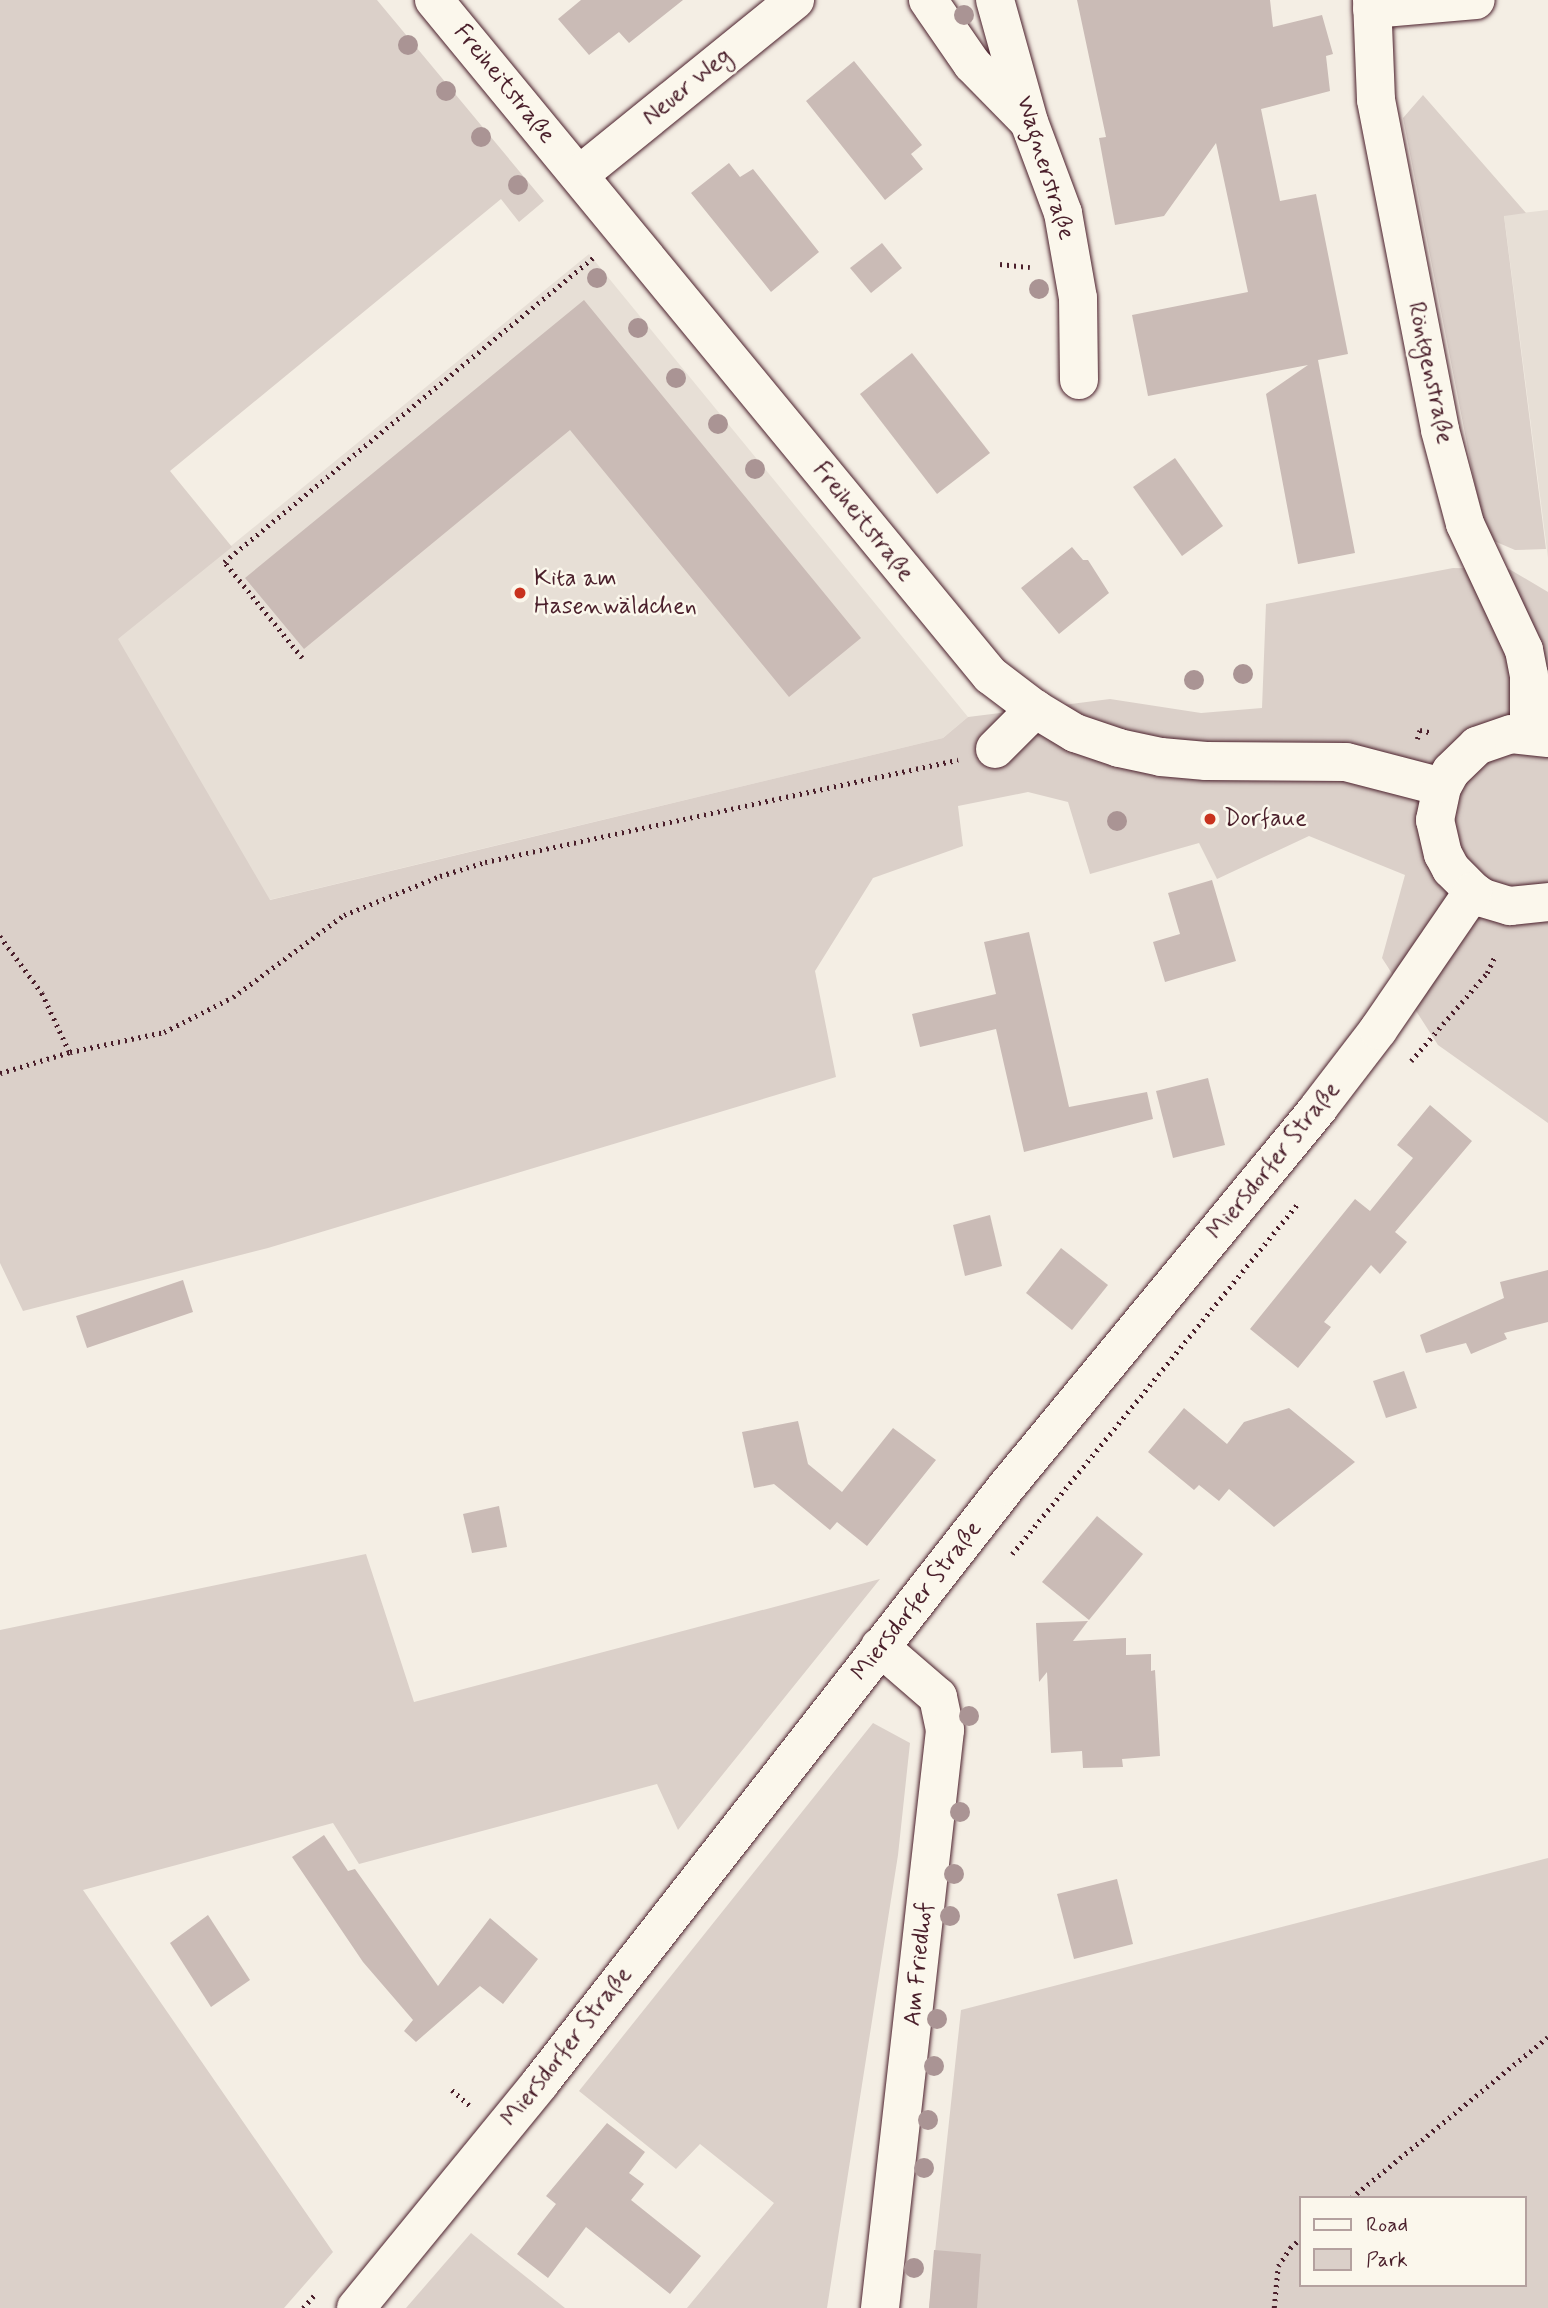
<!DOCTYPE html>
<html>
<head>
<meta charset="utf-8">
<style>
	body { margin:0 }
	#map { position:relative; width:1548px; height:2308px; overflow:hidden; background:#f4eee4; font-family:Mynerve,sans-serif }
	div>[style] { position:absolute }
	.built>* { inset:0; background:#e7dfd6 }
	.green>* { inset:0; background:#dbd0c9 }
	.building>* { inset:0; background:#cabbb6 }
	.path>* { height:4.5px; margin-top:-2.25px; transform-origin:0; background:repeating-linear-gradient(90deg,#4a1f2b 0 2px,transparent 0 7px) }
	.roads { filter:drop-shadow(0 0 2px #4a1f2b) drop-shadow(0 0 2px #4a1f2b) }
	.minor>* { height:38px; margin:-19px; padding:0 19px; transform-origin:19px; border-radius:19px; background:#fbf7ec }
	.trees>* { width:20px; height:20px; margin:-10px; border-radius:50%; background:#aa9494 }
	.dots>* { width:19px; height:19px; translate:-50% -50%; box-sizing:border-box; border:4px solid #fbf7ec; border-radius:50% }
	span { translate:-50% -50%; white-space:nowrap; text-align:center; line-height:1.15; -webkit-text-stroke:5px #fbf7ec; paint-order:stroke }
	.street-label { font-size:24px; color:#4a1f2b }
	.poi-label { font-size:24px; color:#4a1f2b }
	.left { translate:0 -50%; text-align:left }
	.legend { position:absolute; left:1299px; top:2196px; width:228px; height:91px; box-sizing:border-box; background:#fbf7ec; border:2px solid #b4a19f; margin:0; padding:9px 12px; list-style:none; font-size:21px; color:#4a1f2b }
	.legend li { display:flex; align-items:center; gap:14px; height:35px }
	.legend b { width:35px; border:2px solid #b4a19f }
</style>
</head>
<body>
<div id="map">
	<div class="built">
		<i style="clip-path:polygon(1548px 210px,1548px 558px,1504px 215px)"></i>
		<i style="clip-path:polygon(589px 254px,968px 717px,943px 738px,269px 900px,117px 639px)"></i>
	</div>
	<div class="green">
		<i style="clip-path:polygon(0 0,377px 0,544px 201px,519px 222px,501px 199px,170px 471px,232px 547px,118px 639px,270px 900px,943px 738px,968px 717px,1110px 699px,1201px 713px,1262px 708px,1266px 604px,1453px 568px,1509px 569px,1548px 592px,1548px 1123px,1438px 1045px,1382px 958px,1405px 875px,1309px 836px,1217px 879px,1199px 843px,1090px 874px,1068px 802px,1028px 792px,958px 806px,963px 846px,873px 878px,815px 971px,836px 1077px,268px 1248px,23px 1311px,0 1263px)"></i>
		<i style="clip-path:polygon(1423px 95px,1526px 213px,1504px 216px,1546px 549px,1515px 550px,1494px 541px,1480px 510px,1403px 118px)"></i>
		<i style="clip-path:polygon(366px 1554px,414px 1702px,880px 1579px,678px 1830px,657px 1784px,359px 1864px,333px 1823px,83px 1890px,333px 2252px,284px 2308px,0 2308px,0 1630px)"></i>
		<i style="clip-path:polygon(873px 1723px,910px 1743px,898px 1855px,827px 2308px,687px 2308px,774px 2203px,700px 2144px,676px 2169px,579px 2091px)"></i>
		<i style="clip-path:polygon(evenodd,1548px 1858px,1548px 2308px,929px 2308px,961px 2010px,1548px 1858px,1301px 2198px,1525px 2198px,1525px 2285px,1301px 2285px,1301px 2198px)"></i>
		<i style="clip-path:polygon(471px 2233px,565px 2308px,406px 2308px)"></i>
	</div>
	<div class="building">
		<i style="clip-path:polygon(581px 0,683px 0,629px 43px,619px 32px,589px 55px,558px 19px)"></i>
		<i style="clip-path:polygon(1077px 0,1270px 0,1273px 27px,1322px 15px,1333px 54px,1326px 56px,1330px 91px,1261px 109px,1280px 201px,1316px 194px,1348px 354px,1318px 360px,1355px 553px,1298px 564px,1266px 394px,1308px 365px,1148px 396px,1132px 315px,1248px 292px,1216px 143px,1164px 216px,1115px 225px,1099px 138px,1106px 137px)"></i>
		<i style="clip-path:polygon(854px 61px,922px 145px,911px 154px,923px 169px,885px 200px,806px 101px)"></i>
		<i style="clip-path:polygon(729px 163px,740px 177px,753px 169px,819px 252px,771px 292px,691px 193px)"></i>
		<i style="clip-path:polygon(882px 243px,902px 268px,871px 293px,850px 268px)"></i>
		<i style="clip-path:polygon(584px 300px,861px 638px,789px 697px,570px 430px,304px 649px,245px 578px)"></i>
		<i style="clip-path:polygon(912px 353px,990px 453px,937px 494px,860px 394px)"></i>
		<i style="clip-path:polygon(1175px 458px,1223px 526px,1182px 556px,1133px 487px)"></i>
		<i style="clip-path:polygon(1072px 547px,1083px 560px,1088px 560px,1109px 593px,1059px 634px,1021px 588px)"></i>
		<i style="clip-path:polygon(1212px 880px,1236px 961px,1165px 982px,1153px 942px,1180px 934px,1168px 893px)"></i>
		<i style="clip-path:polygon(1029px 932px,1069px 1107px,1147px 1092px,1153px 1119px,1024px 1152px,996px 1029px,920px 1047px,912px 1014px,996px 994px,984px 942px)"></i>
		<i style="clip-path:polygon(1208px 1078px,1225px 1145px,1173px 1158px,1156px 1091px)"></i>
		<i style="clip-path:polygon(1430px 1105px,1472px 1141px,1395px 1232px,1407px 1242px,1380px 1274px,1371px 1265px,1324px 1322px,1331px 1327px,1298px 1368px,1250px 1329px,1355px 1199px,1370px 1211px,1413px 1158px,1397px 1145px)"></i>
		<i style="clip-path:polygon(990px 1215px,1002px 1266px,965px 1276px,953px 1225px)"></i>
		<i style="clip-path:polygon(1061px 1248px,1108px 1285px,1072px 1330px,1026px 1293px)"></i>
		<i style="clip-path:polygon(1548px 1270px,1548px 1322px,1504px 1333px,1507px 1339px,1471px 1354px,1466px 1343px,1426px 1353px,1420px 1335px,1504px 1298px,1500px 1282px)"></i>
		<i style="clip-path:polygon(183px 1280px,193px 1312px,87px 1348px,76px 1316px)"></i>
		<i style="clip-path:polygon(1404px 1371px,1417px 1408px,1386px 1418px,1373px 1381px)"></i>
		<i style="clip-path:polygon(1184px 1408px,1227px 1444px,1244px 1422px,1289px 1408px,1355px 1462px,1274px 1527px,1229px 1489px,1219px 1501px,1199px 1485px,1194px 1490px,1148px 1452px)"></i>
		<i style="clip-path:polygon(798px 1421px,808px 1464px,842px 1492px,893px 1428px,936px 1460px,867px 1546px,837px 1522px,830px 1530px,774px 1484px,754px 1488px,742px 1432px)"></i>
		<i style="clip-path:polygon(499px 1506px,507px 1547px,472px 1553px,463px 1514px)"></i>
		<i style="clip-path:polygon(1097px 1516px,1143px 1554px,1089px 1620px,1042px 1582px)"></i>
		<i style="clip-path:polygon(1088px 1621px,1073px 1641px,1126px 1638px,1126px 1655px,1151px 1654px,1151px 1671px,1155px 1670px,1160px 1756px,1122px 1759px,1123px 1767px,1083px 1768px,1082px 1751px,1051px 1753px,1047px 1672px,1039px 1682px,1036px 1623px)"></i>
		<i style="clip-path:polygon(324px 1835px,348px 1871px,355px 1869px,438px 1986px,490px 1918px,538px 1959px,503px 2004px,480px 1986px,416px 2042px,404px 2031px,413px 2020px,363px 1962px,292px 1857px)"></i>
		<i style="clip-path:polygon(1117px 1879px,1133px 1944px,1074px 1959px,1057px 1894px)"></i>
		<i style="clip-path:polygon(208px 1915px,250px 1980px,211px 2007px,170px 1943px)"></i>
		<i style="clip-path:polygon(607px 2123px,645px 2152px,629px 2173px,644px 2184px,631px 2200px,701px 2256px,670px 2294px,586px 2227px,548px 2278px,517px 2254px,556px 2204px,546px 2196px)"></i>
		<i style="clip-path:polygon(934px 2250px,981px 2254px,977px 2308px,929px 2308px)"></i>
	</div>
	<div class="path">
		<i style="left:1000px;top:264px;width:30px;rotate:6deg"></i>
		<i style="left:302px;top:658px;width:124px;rotate:-129.1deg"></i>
		<i style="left:224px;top:562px;width:478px;rotate:-39.5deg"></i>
		<i style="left:1417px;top:739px;width:9px;rotate:-72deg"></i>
		<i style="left:1420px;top:730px;width:13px;rotate:13deg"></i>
		<i style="left:0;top:936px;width:71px;rotate:53.6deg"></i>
		<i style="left:42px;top:993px;width:64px;rotate:65deg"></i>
		<i style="left:1411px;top:1061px;width:116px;rotate:-49.2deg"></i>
		<i style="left:1487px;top:973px;width:19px;rotate:-65deg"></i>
		<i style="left:0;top:1073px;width:73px;rotate:-16.7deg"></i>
		<i style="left:70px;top:1052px;width:96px;rotate:-12deg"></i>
		<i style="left:164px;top:1032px;width:77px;rotate:-26.9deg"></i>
		<i style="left:233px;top:997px;width:138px;rotate:-36.5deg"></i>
		<i style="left:344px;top:915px;width:104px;rotate:-22.1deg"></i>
		<i style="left:440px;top:876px;width:47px;rotate:-17.3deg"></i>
		<i style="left:485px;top:862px;width:484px;rotate:-12.2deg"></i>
		<i style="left:1012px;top:1554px;width:454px;rotate:-50.8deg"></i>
		<i style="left:452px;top:2090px;width:23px;rotate:41deg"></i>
		<i style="left:1351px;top:2198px;width:254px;rotate:-39.3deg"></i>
		<i style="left:303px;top:2308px;width:20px;rotate:-49deg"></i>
		<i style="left:1274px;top:2308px;width:42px;rotate:-84.6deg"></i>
		<i style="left:1278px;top:2266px;width:22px;rotate:-56deg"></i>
		<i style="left:1290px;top:2248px;width:15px;rotate:-42deg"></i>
	</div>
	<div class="roads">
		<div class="minor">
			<i style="left:434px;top:0;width:875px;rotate:50.52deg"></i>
			<i style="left:990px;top:675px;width:56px;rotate:37.1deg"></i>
			<i style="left:1035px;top:709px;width:47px;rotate:31deg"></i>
			<i style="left:1075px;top:733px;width:46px;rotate:18.8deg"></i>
			<i style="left:1119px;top:748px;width:43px;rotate:12.1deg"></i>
			<i style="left:1161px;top:757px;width:45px;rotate:5.1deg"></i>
			<i style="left:1206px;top:761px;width:140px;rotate:0.4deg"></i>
			<i style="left:1346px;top:762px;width:99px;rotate:14.6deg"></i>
			<i style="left:928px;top:0;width:78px;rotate:55.5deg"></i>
			<i style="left:972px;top:64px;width:78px;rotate:45.5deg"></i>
			<i style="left:995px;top:0;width:127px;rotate:74.4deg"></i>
			<i style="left:1029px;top:122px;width:97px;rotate:69.5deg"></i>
			<i style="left:1063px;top:213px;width:86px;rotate:80deg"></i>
			<i style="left:1078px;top:298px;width:82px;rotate:89.3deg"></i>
			<i style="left:1372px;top:0;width:100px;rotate:87.7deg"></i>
			<i style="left:1376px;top:100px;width:336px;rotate:79deg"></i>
			<i style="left:1440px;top:430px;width:97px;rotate:75.1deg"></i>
			<i style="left:1465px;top:524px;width:139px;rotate:64.9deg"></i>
			<i style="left:1524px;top:650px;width:25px;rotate:79deg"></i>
			<i style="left:1529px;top:675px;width:59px;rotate:90deg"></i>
			<i style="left:1372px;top:9px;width:104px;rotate:-4.9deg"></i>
			<i style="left:579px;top:175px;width:278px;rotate:-39deg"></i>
			<i style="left:1548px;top:738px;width:37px;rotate:-174deg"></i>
			<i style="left:1511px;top:734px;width:36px;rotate:161deg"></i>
			<i style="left:1477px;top:746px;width:36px;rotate:136deg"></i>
			<i style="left:1451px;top:771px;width:18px;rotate:119deg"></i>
			<i style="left:1442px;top:787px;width:34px;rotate:102deg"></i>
			<i style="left:1435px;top:820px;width:35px;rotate:77deg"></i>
			<i style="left:1443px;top:854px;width:17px;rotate:62deg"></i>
			<i style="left:1451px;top:869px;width:31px;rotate:45deg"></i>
			<i style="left:1473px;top:891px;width:12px;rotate:35deg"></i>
			<i style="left:1483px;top:898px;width:28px;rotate:17deg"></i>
			<i style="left:1510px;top:906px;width:38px;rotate:-6deg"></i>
			<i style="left:995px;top:749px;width:57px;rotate:-45deg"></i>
			<i style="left:356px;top:2308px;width:291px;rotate:-50.7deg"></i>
			<i style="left:540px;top:2083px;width:758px;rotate:-51.97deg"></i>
			<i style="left:1007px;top:1486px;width:491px;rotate:-50.5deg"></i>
			<i style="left:1319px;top:1107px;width:97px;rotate:-52.5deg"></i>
			<i style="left:1378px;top:1030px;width:168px;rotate:-55.6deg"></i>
			<i style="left:880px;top:2308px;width:582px;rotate:-83.58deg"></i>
			<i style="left:945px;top:1730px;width:34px;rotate:-102deg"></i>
			<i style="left:938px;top:1697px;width:77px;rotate:-139.2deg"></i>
		</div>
	</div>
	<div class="trees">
		<i style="left:964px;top:15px"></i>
		<i style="left:408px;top:45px"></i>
		<i style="left:446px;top:91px"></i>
		<i style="left:481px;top:137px"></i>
		<i style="left:518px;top:185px"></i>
		<i style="left:597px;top:278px"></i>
		<i style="left:1039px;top:289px"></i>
		<i style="left:638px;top:328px"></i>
		<i style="left:676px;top:378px"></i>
		<i style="left:718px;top:424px"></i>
		<i style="left:755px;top:469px"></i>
		<i style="left:1243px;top:674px"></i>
		<i style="left:1194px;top:680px"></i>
		<i style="left:1117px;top:821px"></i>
		<i style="left:969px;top:1716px"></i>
		<i style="left:960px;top:1812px"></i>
		<i style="left:954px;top:1874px"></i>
		<i style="left:950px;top:1916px"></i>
		<i style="left:937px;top:2019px"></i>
		<i style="left:934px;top:2066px"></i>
		<i style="left:928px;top:2120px"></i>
		<i style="left:924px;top:2168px"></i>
		<i style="left:914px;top:2268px"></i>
	</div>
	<div class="dots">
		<i style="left:520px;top:593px;background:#c8321e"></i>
		<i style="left:1210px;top:819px;background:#c8321e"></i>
	</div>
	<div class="street-label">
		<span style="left:504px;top:84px;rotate:51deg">Freiheitstraße</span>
		<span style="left:687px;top:87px;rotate:-39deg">Neuer Weg</span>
		<span style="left:1045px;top:168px;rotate:73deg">Wagnerstraße</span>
		<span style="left:1430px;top:373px;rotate:78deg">Röntgenstraße</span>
		<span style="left:863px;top:522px;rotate:51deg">Freiheitstraße</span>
		<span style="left:1274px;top:1161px;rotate:-51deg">Miersdorfer Straße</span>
		<span style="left:917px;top:1601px;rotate:-52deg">Miersdorfer Straße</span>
		<span style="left:919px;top:1964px;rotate:-84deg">Am Friedhof</span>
		<span style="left:567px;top:2047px;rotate:-52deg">Miersdorfer Straße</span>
	</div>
	<div class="poi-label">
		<span class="left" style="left:534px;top:593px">Kita am<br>Hasenwäldchen</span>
		<span class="left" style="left:1224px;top:819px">Dorfaue</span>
	</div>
	<ul class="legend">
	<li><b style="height:9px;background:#fbf7ec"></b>Road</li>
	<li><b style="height:19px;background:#dbd0c9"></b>Park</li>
	</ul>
</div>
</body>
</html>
